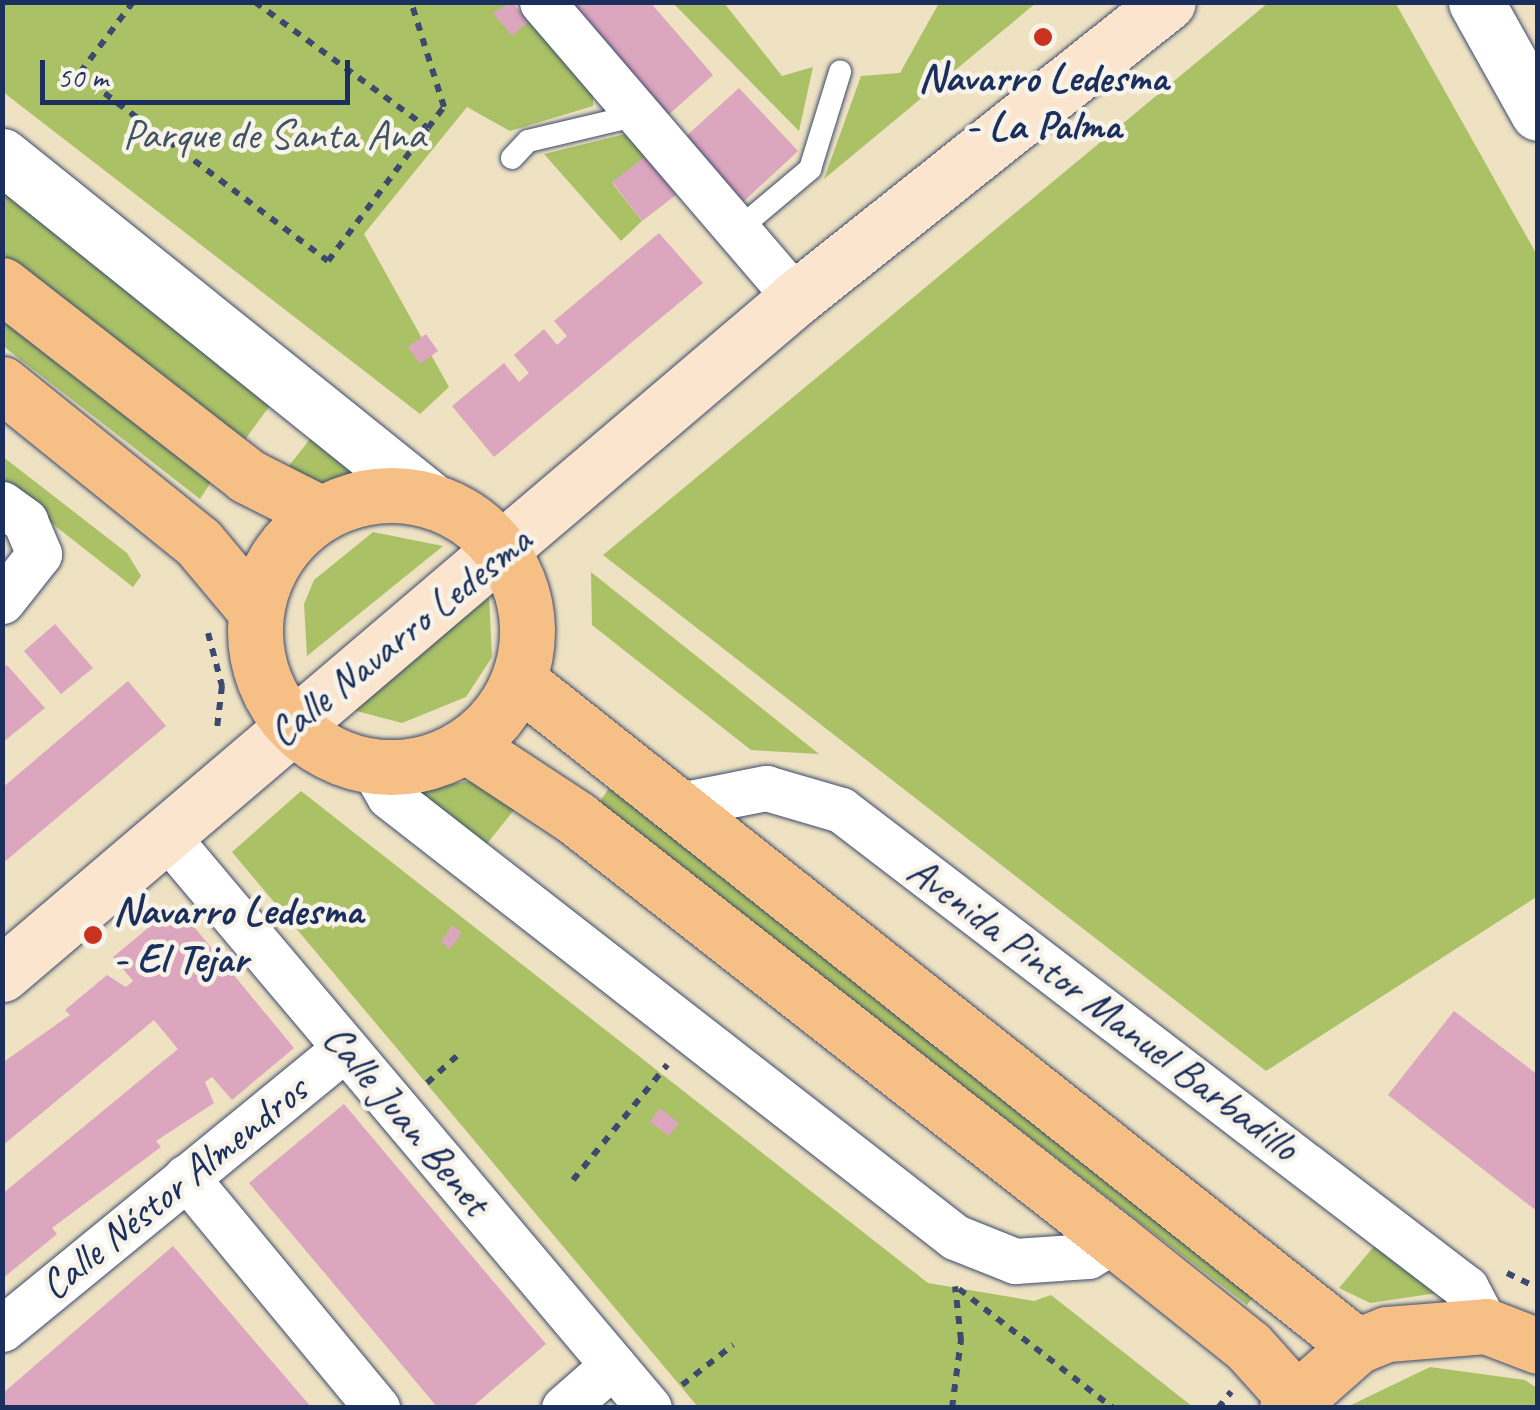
<!DOCTYPE html>
<html>
<head>
<meta charset="utf-8">
<style>
	body { margin:0 }
	#map { position:relative; width:1540px; height:1410px; overflow:hidden; background:#eee2c3; font-family:Caveat,sans-serif }
	div>[style] { position:absolute }
	.green>* { inset:0; background:#aac166 }
	.building>* { inset:0; background:#dca6be }
	.path>* { height:6px; margin-top:-3px; transform-origin:0; background:repeating-linear-gradient(90deg,#3b4a6d 0 8px,transparent 0 16px) }
	.roads { filter:drop-shadow(0 0 2px #3b4a6d) drop-shadow(0 0 2px #3b4a6d) }
	.service>* { height:22px; margin:-11px; padding:0 11px; transform-origin:11px; border-radius:11px; background:#fff }
	.minor>* { height:45px; margin:-22.5px; padding:0 22.5px; transform-origin:22.5px; border-radius:22.5px; background:#fff }
	.tertiary>* { height:55px; margin:-27.5px; padding:0 27.5px; transform-origin:27.5px; border-radius:27.5px; background:#fff }
	.secondary>* { height:55px; margin:-27.5px; padding:0 27.5px; transform-origin:27.5px; border-radius:27.5px; background:#fbe5cf }
	.primary>* { height:55px; margin:-27.5px; padding:0 27.5px; transform-origin:27.5px; border-radius:27.5px; background:#f5bf86 }
	.primary>.ring { margin:-27.5px; padding:0; box-sizing:content-box; background:none; border:55px solid #f5bf86; border-radius:50% }
	.dots>* { width:28px; height:28px; translate:-50% -50%; box-sizing:border-box; border:5px solid #f7f3e8; border-radius:50% }
	span { translate:-50% -50%; white-space:nowrap; text-align:center; line-height:1.15; -webkit-text-stroke:9px #f7f3e8; paint-order:stroke }
	.poi-label { font-size:42px; color:#1b2f5e; font-weight:700 }
	.left { translate:0 -50%; text-align:left }
	.park-label { font-size:42px; color:#3f5460 }
	.street-label { font-size:42px; color:#1b2f5e }
	.frame { position:absolute; inset:0; border:5px solid #1b2f5e; pointer-events:none }
	.scale { position:absolute; left:40px; top:60px; width:310px; height:45px; box-sizing:border-box; border:5px solid #1b2f5e; border-top:0; padding-left:12px; font-size:30px; line-height:35px; white-space:nowrap; color:#1b2f5e; -webkit-text-stroke:8px #f7f3e8; paint-order:stroke }
</style>
</head>
<body>
<div id="map">
	<div class="green">
		<i style="clip-path:polygon(2px 3px,512px 3px,593px 93px,593px 106px,510px 131px,467px 107px,364px 234px,449px 387px,420px 414px,3px 92px)"></i>
		<i style="clip-path:polygon(673px 3px,724px 3px,782px 76px,813px 67px,799px 131px)"></i>
		<i style="clip-path:polygon(939px 3px,1036px 3px,824px 179px,861px 76px,900px 73px)"></i>
		<i style="clip-path:polygon(1268px 3px,1396px 4px,1537px 255px,1538px 896px,1266px 1071px,603px 555px)"></i>
		<i style="clip-path:polygon(625px 134px,646px 156px,612px 183px,642px 221px,621px 241px,544px 154px)"></i>
		<i style="clip-path:polygon(2px 175px,280px 392px,241px 445px,3px 260px)"></i>
		<i style="clip-path:polygon(2px 315px,213px 479px,200px 499px,3px 346px)"></i>
		<i style="clip-path:polygon(321px 425px,393px 476px,331px 489px,281px 476px)"></i>
		<i style="clip-path:polygon(2px 456px,127px 553px,141px 576px,133px 587px,3px 485px)"></i>
		<i style="clip-path:polygon(373px 532px,443px 546px,307px 656px,304px 604px,314px 580px)"></i>
		<i style="clip-path:polygon(591px 572px,819px 754px,751px 750px,592px 625px)"></i>
		<i style="clip-path:polygon(489px 597px,492px 657px,466px 697px,402px 723px,349px 709px)"></i>
		<i style="clip-path:polygon(471px 781px,522px 800px,481px 851px,415px 789px)"></i>
		<i style="clip-path:polygon(612px 784px,1261px 1287px,1247px 1305px,598px 804px)"></i>
		<i style="clip-path:polygon(301px 791px,928px 1283px,1034px 1301px,1051px 1295px,1193px 1407px,698px 1407px,232px 852px)"></i>
		<i style="clip-path:polygon(1381px 1238px,1451px 1291px,1370px 1303px,1339px 1288px)"></i>
		<i style="clip-path:polygon(1430px 1367px,1525px 1380px,1537px 1388px,1537px 1407px,1347px 1407px)"></i>
	</div>
	<div class="building">
		<i style="clip-path:polygon(512px 2px,528px 22px,512px 36px,493px 13px)"></i>
		<i style="clip-path:polygon(562px 2px,650px 2px,713px 75px,665px 118px)"></i>
		<i style="clip-path:polygon(739px 88px,798px 151px,743px 202px,683px 139px)"></i>
		<i style="clip-path:polygon(646px 156px,676px 195px,642px 221px,612px 182px)"></i>
		<i style="clip-path:polygon(659px 233px,703px 283px,494px 457px,452px 406px,504px 363px,519px 382px,529px 373px,514px 355px,544px 329px,557px 345px,567px 336px,554px 321px)"></i>
		<i style="clip-path:polygon(426px 334px,438px 351px,420px 364px,408px 347px)"></i>
		<i style="clip-path:polygon(55px 624px,93px 668px,61px 694px,24px 651px)"></i>
		<i style="clip-path:polygon(7px 665px,45px 708px,2px 743px,2px 669px)"></i>
		<i style="clip-path:polygon(128px 681px,166px 726px,2px 864px,2px 788px)"></i>
		<i style="clip-path:polygon(176px 905px,294px 1048px,232px 1100px,212px 1077px,205px 1082px,214px 1103px,156px 1141px,161px 1147px,52px 1228px,57px 1234px,2px 1279px,2px 1194px,178px 1049px,154px 1020px,2px 1146px,2px 1063px,70px 1015px,65px 1010px,107px 975px,126px 987px,133px 981px,113px 957px)"></i>
		<i style="clip-path:polygon(452px 925px,462px 933px,450px 949px,441px 942px)"></i>
		<i style="clip-path:polygon(1454px 1011px,1538px 1075px,1538px 1212px,1388px 1095px)"></i>
		<i style="clip-path:polygon(344px 1104px,546px 1344px,471px 1408px,438px 1408px,249px 1183px)"></i>
		<i style="clip-path:polygon(660px 1108px,679px 1123px,669px 1136px,650px 1122px)"></i>
		<i style="clip-path:polygon(173px 1246px,312px 1408px,2px 1408px,2px 1394px)"></i>
	</div>
	<div class="path">
		<i style="left:133px;top:2px;width:90px;rotate:126.9deg"></i>
		<i style="left:79px;top:74px;width:311px;rotate:36.9deg"></i>
		<i style="left:328px;top:261px;width:166px;rotate:-53.1deg"></i>
		<i style="left:255px;top:2px;width:214px;rotate:36.1deg"></i>
		<i style="left:428px;top:128px;width:26px;rotate:-53deg"></i>
		<i style="left:444px;top:107px;width:110px;rotate:-107.4deg"></i>
		<i style="left:208px;top:633px;width:55px;rotate:75.2deg"></i>
		<i style="left:222px;top:686px;width:42px;rotate:96.8deg"></i>
		<i style="left:427px;top:1083px;width:43px;rotate:-42.2deg"></i>
		<i style="left:573px;top:1180px;width:149px;rotate:-50.7deg"></i>
		<i style="left:1507px;top:1273px;width:34px;rotate:26deg"></i>
		<i style="left:959px;top:1289px;width:195px;rotate:37.7deg"></i>
		<i style="left:682px;top:1385px;width:65px;rotate:-38.1deg"></i>
		<i style="left:952px;top:1408px;width:69px;rotate:-82.5deg"></i>
		<i style="left:961px;top:1340px;width:54px;rotate:-96.3deg"></i>
		<i style="left:1218px;top:1408px;width:21px;rotate:-51deg"></i>
	</div>
	<div class="roads">
		<div class="service">
			<i style="left:512px;top:158px;width:23px;rotate:-47deg"></i>
			<i style="left:528px;top:141px;width:113px;rotate:-13.3deg"></i>
			<i style="left:740px;top:228px;width:92px;rotate:-40.1deg"></i>
			<i style="left:810px;top:169px;width:102px;rotate:-72.8deg"></i>
		</div>
		<div class="minor">
			<i style="left:542px;top:2px;width:390px;rotate:49.4deg"></i>
			<i style="left:2px;top:504px;width:29px;rotate:36deg"></i>
			<i style="left:25px;top:521px;width:36px;rotate:67deg"></i>
			<i style="left:39px;top:554px;width:60px;rotate:128.2deg"></i>
			<i style="left:373px;top:768px;width:32px;rotate:60deg"></i>
			<i style="left:389px;top:796px;width:718px;rotate:37.92deg"></i>
			<i style="left:955px;top:1237px;width:65px;rotate:21.8deg"></i>
			<i style="left:1015px;top:1261px;width:73px;rotate:-3.9deg"></i>
			<i style="left:1088px;top:1256px;width:31px;rotate:-31deg"></i>
			<i style="left:674px;top:806px;width:94px;rotate:-11.1deg"></i>
			<i style="left:766px;top:788px;width:78px;rotate:16.3deg"></i>
			<i style="left:841px;top:810px;width:787px;rotate:37.41deg"></i>
			<i style="left:1466px;top:1288px;width:43px;rotate:62.2deg"></i>
			<i style="left:164px;top:833px;width:752px;rotate:49.85deg"></i>
			<i style="left:186px;top:1177px;width:300px;rotate:50.4deg"></i>
			<i style="left:2px;top:1329px;width:443px;rotate:-39.3deg"></i>
			<i style="left:564px;top:1408px;width:65px;rotate:-41.3deg"></i>
		</div>
		<div class="tertiary">
			<i style="left:1476px;top:2px;width:127px;rotate:60.8deg"></i>
			<i style="left:2px;top:156px;width:546px;rotate:38.76deg"></i>
		</div>
		<div class="secondary">
			<i style="left:2px;top:974px;width:1043px;rotate:-40.41deg"></i>
			<i style="left:796px;top:298px;width:475px;rotate:-38.5deg"></i>
		</div>
		<div class="primary">
			<i style="left:2px;top:285px;width:311px;rotate:37.9deg"></i>
			<i style="left:247px;top:476px;width:82px;rotate:26.9deg"></i>
			<i style="left:2px;top:384px;width:252px;rotate:38.9deg"></i>
			<i style="left:198px;top:542px;width:87px;rotate:50.1deg"></i>
			<i class="ring" style="left:255px;top:495px;width:217px;height:217px"></i>
			<i style="left:519px;top:681px;width:1070px;rotate:38.43deg"></i>
			<i style="left:467px;top:746px;width:131px;rotate:33.4deg"></i>
			<i style="left:576px;top:818px;width:685px;rotate:38.06deg"></i>
			<i style="left:1115px;top:1240px;width:170px;rotate:38.6deg"></i>
			<i style="left:1248px;top:1346px;width:67px;rotate:48deg"></i>
			<i style="left:1287px;top:1408px;width:94px;rotate:-41.5deg"></i>
			<i style="left:1357px;top:1346px;width:32px;rotate:-22deg"></i>
			<i style="left:1387px;top:1334px;width:99px;rotate:-4.6deg"></i>
			<i style="left:1486px;top:1326px;width:56px;rotate:21deg"></i>
		</div>
	</div>
	<div class="dots">
		<i style="left:1043px;top:37px;background:#c8321e"></i>
		<i style="left:93px;top:935px;background:#c8321e"></i>
	</div>
	<div class="poi-label">
		<span style="left:1043px;top:102px">Navarro Ledesma<br>- La Palma</span>
		<span class="left" style="left:113px;top:935px">Navarro Ledesma<br>- El Tejar</span>
	</div>
	<div class="park-label">
		<span style="left:274px;top:135px">Parque de Santa Ana</span>
	</div>
	<div class="street-label">
		<span style="left:400px;top:637px;rotate:-39deg">Calle Navarro Ledesma</span>
		<span style="left:1103px;top:1009px;rotate:37deg">Avenida Pintor Manuel Barbadillo</span>
		<span style="left:406px;top:1120px;rotate:50deg">Calle Juan Benet</span>
		<span style="left:174px;top:1188px;rotate:-39deg">Calle Néstor Almendros</span>
	</div>
	<div class="frame"></div>
	<div class="scale">50 m</div>
</div>
</body>
</html>
